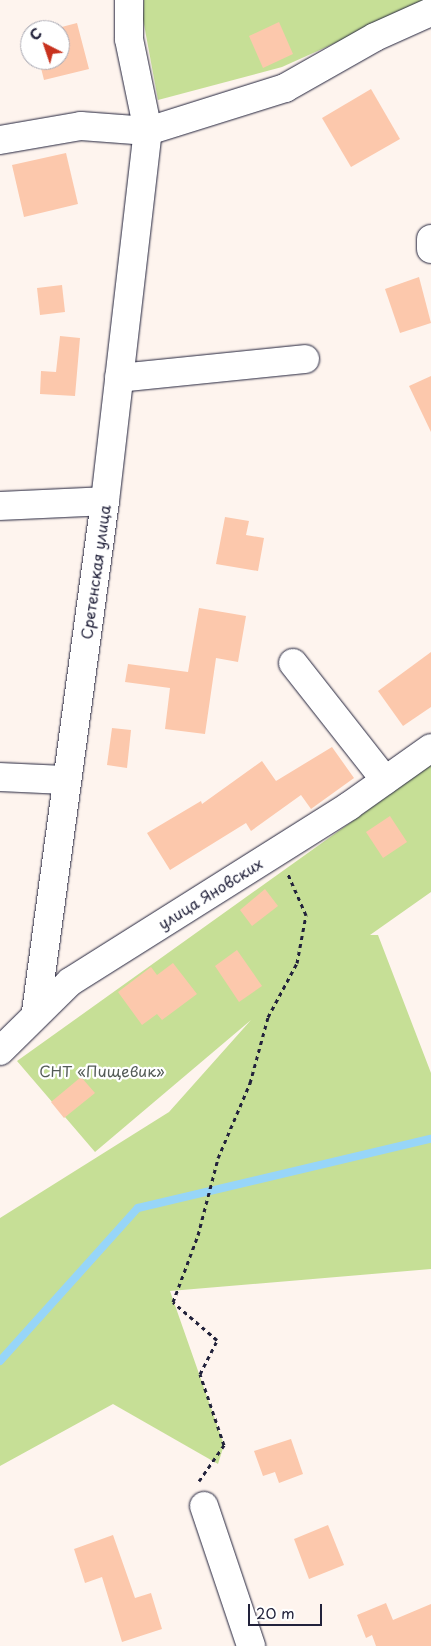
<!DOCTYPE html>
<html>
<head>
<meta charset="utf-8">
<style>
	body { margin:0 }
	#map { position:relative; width:431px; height:1646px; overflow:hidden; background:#fef4ee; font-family:"Playpen Sans",sans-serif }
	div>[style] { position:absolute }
	.green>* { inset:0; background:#c6df96 }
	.stream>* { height:8px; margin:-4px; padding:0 4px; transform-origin:4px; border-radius:4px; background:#97d5f8 }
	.building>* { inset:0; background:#fcc8ac }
	.path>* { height:3px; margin-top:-1.5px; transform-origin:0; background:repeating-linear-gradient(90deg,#22223b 0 4px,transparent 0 8px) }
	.roads { filter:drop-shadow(0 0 1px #22223b) drop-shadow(0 0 1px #22223b) }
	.minor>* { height:28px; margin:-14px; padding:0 14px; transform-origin:14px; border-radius:14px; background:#fff }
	span { translate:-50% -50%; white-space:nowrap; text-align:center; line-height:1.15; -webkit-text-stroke:4.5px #fff; paint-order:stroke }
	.street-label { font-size:15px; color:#22223b }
	.park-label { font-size:15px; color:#535b56 }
	.north { position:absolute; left:20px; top:20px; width:50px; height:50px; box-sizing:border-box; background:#fff; border:1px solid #a7a7b1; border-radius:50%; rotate:319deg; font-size:14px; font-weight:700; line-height:20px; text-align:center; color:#22223b }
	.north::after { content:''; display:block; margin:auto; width:18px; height:22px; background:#c8321e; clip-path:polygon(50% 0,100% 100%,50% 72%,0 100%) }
	.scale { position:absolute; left:248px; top:1604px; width:74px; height:22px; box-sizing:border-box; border:2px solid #22223b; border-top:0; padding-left:6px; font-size:15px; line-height:18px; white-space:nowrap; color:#22223b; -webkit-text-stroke:4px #fff; paint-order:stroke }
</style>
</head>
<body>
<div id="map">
	<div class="green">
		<i style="clip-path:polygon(144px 0,431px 0,282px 67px,158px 100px,143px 19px)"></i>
		<i style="clip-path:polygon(431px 765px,431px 892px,370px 935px,378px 935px,431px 1073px,431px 1269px,170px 1291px,224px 1445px,218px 1464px,113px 1404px,0 1466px,0 1218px,169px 1112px,251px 1020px,95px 1152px,17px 1061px)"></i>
	</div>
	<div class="stream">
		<i style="left:0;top:1361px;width:206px;rotate:-48deg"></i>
		<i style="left:138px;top:1208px;width:301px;rotate:-13.3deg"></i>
	</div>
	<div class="building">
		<i style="clip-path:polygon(279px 22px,293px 54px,263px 68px,249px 36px)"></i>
		<i style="clip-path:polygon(77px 23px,89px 69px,44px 80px,39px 60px,60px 60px,60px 30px,50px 30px)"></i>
		<i style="clip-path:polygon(371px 89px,400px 139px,351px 167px,322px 118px)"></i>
		<i style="clip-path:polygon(66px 153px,78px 204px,24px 217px,12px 165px)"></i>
		<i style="clip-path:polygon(419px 277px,431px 323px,400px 333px,385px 289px)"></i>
		<i style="clip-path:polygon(62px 285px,65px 312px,40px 315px,37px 288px)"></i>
		<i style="clip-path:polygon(60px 336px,80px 338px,75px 396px,40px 394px,41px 371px,56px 372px)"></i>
		<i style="clip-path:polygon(431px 376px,431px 432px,409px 386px)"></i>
		<i style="clip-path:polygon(225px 517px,249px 521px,246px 535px,264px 538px,258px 571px,216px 564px)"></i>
		<i style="clip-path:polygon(199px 608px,246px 616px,238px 662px,216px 658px,205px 734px,165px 729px,170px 688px,125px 682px,128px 664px,188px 672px)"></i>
		<i style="clip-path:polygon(431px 652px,431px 707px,403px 726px,378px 691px)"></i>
		<i style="clip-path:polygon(112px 728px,131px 730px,127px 768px,107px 765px)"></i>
		<i style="clip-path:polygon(332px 747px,354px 778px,311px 809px,301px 795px,251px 831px,246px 823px,170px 870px,147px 833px,201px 801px,202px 804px,262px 761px,276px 781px)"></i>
		<i style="clip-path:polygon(390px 816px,407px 842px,383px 858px,366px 832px)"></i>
		<i style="clip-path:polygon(265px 889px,278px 906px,252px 926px,240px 910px)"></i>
		<i style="clip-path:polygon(237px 950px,262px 986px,239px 1002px,215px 966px)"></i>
		<i style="clip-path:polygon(173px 963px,197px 994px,162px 1020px,157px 1014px,142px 1025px,118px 992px,151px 967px,157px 975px)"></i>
		<i style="clip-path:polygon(81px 1077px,95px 1093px,64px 1118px,51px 1102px)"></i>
		<i style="clip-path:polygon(291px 1439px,303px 1474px,279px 1483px,275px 1472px,263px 1476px,254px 1451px)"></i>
		<i style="clip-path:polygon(328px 1525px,344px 1565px,309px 1579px,294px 1539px)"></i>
		<i style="clip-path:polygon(113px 1535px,135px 1598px,151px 1593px,162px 1629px,122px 1642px,102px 1577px,85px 1583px,74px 1549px)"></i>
		<i style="clip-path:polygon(386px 1603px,393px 1620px,431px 1604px,431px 1646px,376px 1646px,372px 1635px,366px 1638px,357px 1615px)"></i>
	</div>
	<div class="path">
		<i style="left:199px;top:1481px;width:44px;rotate:-55.2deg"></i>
		<i style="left:224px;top:1445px;width:75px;rotate:-108.7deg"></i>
		<i style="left:200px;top:1374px;width:38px;rotate:-63deg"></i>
		<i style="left:217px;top:1340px;width:58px;rotate:-139.2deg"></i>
		<i style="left:173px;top:1302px;width:72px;rotate:-69.5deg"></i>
		<i style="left:198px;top:1235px;width:80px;rotate:-75.4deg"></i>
		<i style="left:218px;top:1158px;width:82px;rotate:-66.9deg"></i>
		<i style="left:250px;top:1083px;width:68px;rotate:-74.7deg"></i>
		<i style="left:268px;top:1017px;width:61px;rotate:-61.8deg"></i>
		<i style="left:297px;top:963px;width:49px;rotate:-79.4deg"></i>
		<i style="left:306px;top:915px;width:45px;rotate:-113.7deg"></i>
	</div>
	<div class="roads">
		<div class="minor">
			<i style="left:0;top:140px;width:82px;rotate:-9.8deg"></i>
			<i style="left:81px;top:126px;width:67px;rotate:4.3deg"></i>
			<i style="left:148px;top:131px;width:144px;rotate:-17.4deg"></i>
			<i style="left:285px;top:88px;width:103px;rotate:-29.5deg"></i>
			<i style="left:375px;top:37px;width:61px;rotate:-24.1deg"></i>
			<i style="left:431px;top:239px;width:10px;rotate:90deg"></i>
			<i style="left:119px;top:378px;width:187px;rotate:-5.8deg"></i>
			<i style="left:0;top:506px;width:105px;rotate:-2.7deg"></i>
			<i style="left:293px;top:663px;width:149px;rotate:51.8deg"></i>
			<i style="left:0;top:777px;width:67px;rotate:2.6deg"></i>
			<i style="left:36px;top:1012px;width:516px;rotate:-82.31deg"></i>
			<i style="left:105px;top:501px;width:372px;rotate:-83.4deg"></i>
			<i style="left:148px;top:131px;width:94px;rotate:-101.7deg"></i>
			<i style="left:129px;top:39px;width:39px;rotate:-90deg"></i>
			<i style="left:0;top:1051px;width:98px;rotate:-44.6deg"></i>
			<i style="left:70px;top:982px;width:330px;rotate:-32.2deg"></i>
			<i style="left:349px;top:806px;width:100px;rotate:-35.3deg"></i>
			<i style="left:204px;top:1506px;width:148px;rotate:71.4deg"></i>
		</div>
	</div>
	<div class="street-label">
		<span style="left:95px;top:572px;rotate:-82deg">Сретенская улица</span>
		<span style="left:210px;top:893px;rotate:-32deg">улица Яновских</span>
	</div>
	<div class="park-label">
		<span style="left:102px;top:1071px">СНТ «Пищевик»</span>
	</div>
	<div class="north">С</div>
	<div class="scale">20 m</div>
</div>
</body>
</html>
